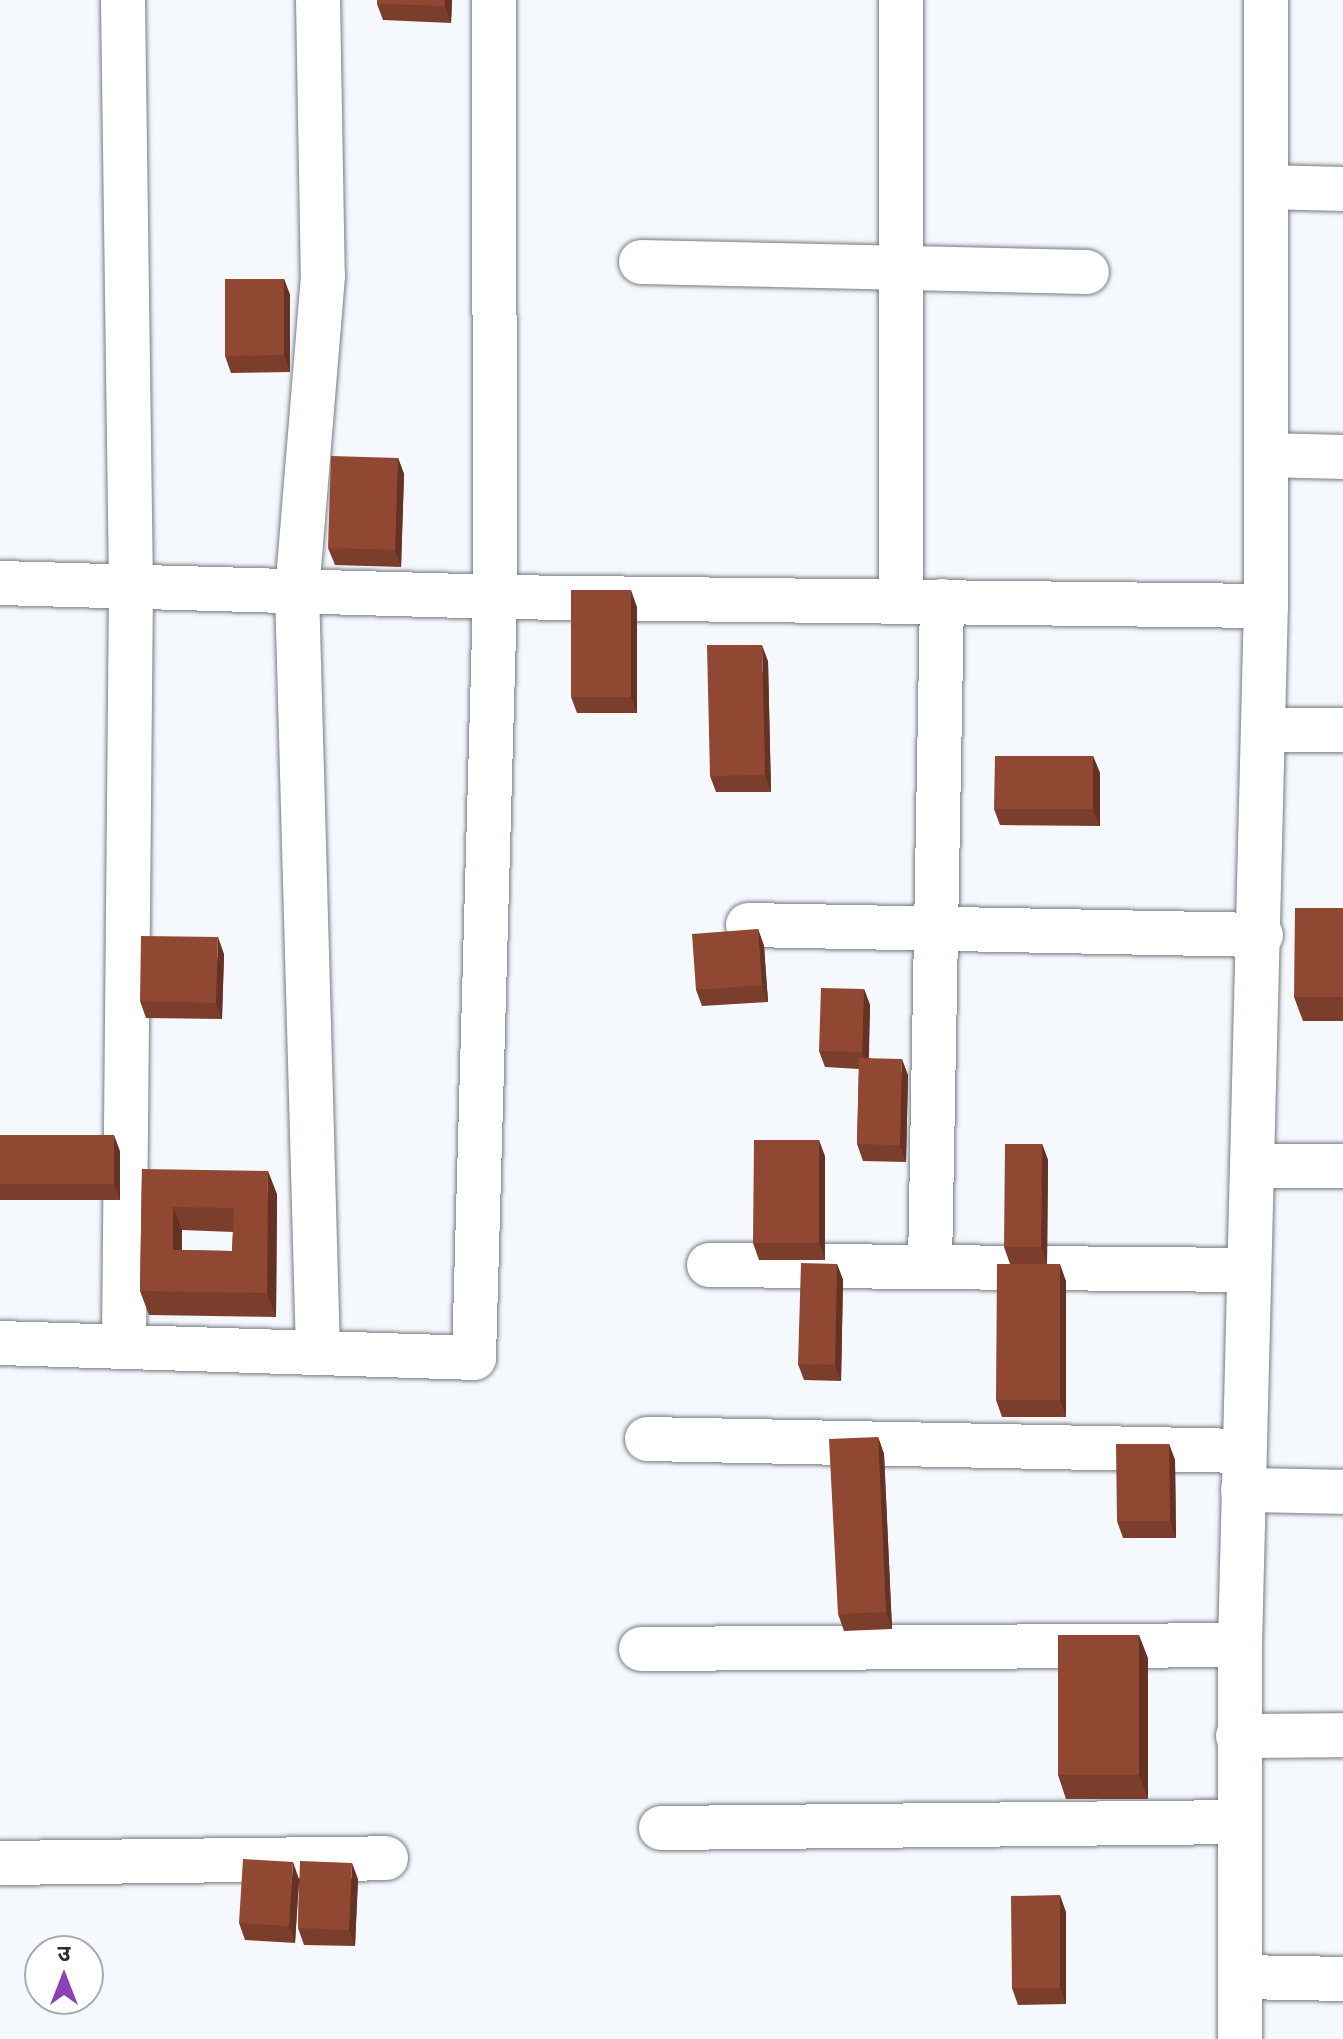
<!DOCTYPE html>
<html>
<head>
<meta charset="utf-8">
<style>
	body { margin:0 }
	#map { position:relative; width:1343px; height:2039px; overflow:hidden; background:#f5f9fe; font-family:Commissioner,"Noto Sans Devanagari",sans-serif }
	div>[style] { position:absolute }
	.roads { filter:drop-shadow(0 0 2px #777b81) drop-shadow(0 0 2px #777b81) }
	.street>* { height:44px; margin:-22px; padding:0 22px; transform-origin:22px; border-radius:22px; background:#fff }
	.wall>* { inset:0; background:#7c3e2c }
	.shaded-wall>* { inset:0; background:#653224 }
	.building>* { inset:0; background:#904833 }
	span { translate:-50% -50%; white-space:nowrap; text-align:center; line-height:1.15; -webkit-text-stroke:8px #fff; paint-order:stroke }
	.north { position:absolute; left:24px; top:1935px; width:80px; height:80px; box-sizing:border-box; background:#fff; border:2px solid #ababac; border-radius:50%; rotate:0deg; font-size:22px; font-weight:700; line-height:32px; text-align:center; color:#2c2e30 }
	.north::after { content:''; display:block; margin:auto; width:28px; height:36px; background:#8c42b4; clip-path:polygon(50% 0,100% 100%,50% 72%,0 100%) }
</style>
</head>
<body>
<div id="map">
	<div class="roads">
		<div class="street">
			<i style="left:123px;top:0;width:587px;rotate:89.22deg"></i>
			<i style="left:131px;top:587px;width:760px;rotate:90.53deg"></i>
			<i style="left:318px;top:0;width:276px;rotate:89deg"></i>
			<i style="left:323px;top:276px;width:316px;rotate:94.7deg"></i>
			<i style="left:297px;top:591px;width:762px;rotate:88.42deg"></i>
			<i style="left:1266px;top:187px;width:77px;rotate:1.5deg"></i>
			<i style="left:641px;top:262px;width:446px;rotate:1.3deg"></i>
			<i style="left:1266px;top:455px;width:77px;rotate:1.5deg"></i>
			<i style="left:0;top:583px;width:495px;rotate:1.6deg"></i>
			<i style="left:495px;top:597px;width:771px;rotate:0.67deg"></i>
			<i style="left:901px;top:600px;width:600px;rotate:-90deg"></i>
			<i style="left:1264px;top:730px;width:79px"></i>
			<i style="left:748px;top:925px;width:513px;rotate:1.12deg"></i>
			<i style="left:1252px;top:1166px;width:91px"></i>
			<i style="left:709px;top:1265px;width:539px;rotate:0.53deg"></i>
			<i style="left:930px;top:1266px;width:665px;rotate:-88.97deg"></i>
			<i style="left:0;top:1343px;width:474px;rotate:1.8deg"></i>
			<i style="left:474px;top:1358px;width:761px;rotate:-88.42deg"></i>
			<i style="left:495px;top:597px;width:597px;rotate:-90.1deg"></i>
			<i style="left:647px;top:1439px;width:597px;rotate:1.15deg"></i>
			<i style="left:1243px;top:1490px;width:100px;rotate:1.1deg"></i>
			<i style="left:641px;top:1649px;width:599px;rotate:-0.38deg"></i>
			<i style="left:1238px;top:1736px;width:105px;rotate:-0.5deg"></i>
			<i style="left:661px;top:1828px;width:579px;rotate:-0.59deg"></i>
			<i style="left:0;top:1863px;width:386px;rotate:-0.7deg"></i>
			<i style="left:1241px;top:1977px;width:102px;rotate:1.1deg"></i>
			<i style="left:1240px;top:2039px;width:394px;rotate:-90deg"></i>
			<i style="left:1240px;top:1645px;width:1039px;rotate:-88.57deg"></i>
			<i style="left:1266px;top:606px;width:606px;rotate:-90deg"></i>
		</div>
	</div>
	<div class="wall">
		<i style="clip-path:polygon(452px 0,451px 23px,383px 20px,377px 4px)"></i>
		<i style="clip-path:polygon(284px 279px,290px 295px,290px 372px,231px 373px,225px 356px)"></i>
		<i style="clip-path:polygon(398px 458px,404px 474px,401px 567px,335px 565px,328px 548px)"></i>
		<i style="clip-path:polygon(637px 607px,637px 713px,577px 713px,571px 697px)"></i>
		<i style="clip-path:polygon(768px 661px,771px 792px,716px 792px,710px 776px)"></i>
		<i style="clip-path:polygon(1093px 756px,1100px 773px,1100px 826px,1000px 825px,994px 809px)"></i>
		<i style="clip-path:polygon(1343px 908px,1343px 1021px,1303px 1021px,1294px 997px)"></i>
		<i style="clip-path:polygon(758px 929px,764px 946px,768px 1002px,702px 1006px,696px 990px)"></i>
		<i style="clip-path:polygon(224px 954px,222px 1019px,146px 1018px,140px 1001px)"></i>
		<i style="clip-path:polygon(864px 989px,870px 1005px,869px 1058px,908px 1075px,906px 1162px,863px 1161px,857px 1144px,859px 1069px,825px 1067px,819px 1051px)"></i>
		<i style="clip-path:polygon(0 1135px,120px 1151px,120px 1200px,0 1200px)"></i>
		<i style="clip-path:polygon(1042px 1144px,1048px 1160px,1047px 1264px,1010px 1264px,1004px 1247px)"></i>
		<i style="clip-path:polygon(825px 1156px,825px 1260px,759px 1260px,753px 1243px)"></i>
		<i style="clip-path:polygon(evenodd,142px 1169px,277px 1194px,276px 1317px,149px 1315px,140px 1291px,142px 1169px,182px 1230px,233px 1232px,232px 1251px,182px 1250px,182px 1230px)"></i>
		<i style="clip-path:polygon(837px 1264px,843px 1280px,841px 1381px,804px 1380px,798px 1364px)"></i>
		<i style="clip-path:polygon(1066px 1281px,1066px 1417px,1002px 1417px,996px 1400px)"></i>
		<i style="clip-path:polygon(878px 1437px,884px 1454px,892px 1629px,844px 1631px,838px 1614px)"></i>
		<i style="clip-path:polygon(1169px 1444px,1175px 1460px,1176px 1538px,1123px 1538px,1117px 1521px)"></i>
		<i style="clip-path:polygon(1148px 1658px,1148px 1799px,1066px 1799px,1058px 1775px)"></i>
		<i style="clip-path:polygon(299px 1878px,358px 1879px,355px 1946px,304px 1945px,298px 1928px,299px 1882px,295px 1943px,245px 1940px,239px 1923px)"></i>
		<i style="clip-path:polygon(1066px 1912px,1066px 2004px,1018px 2005px,1012px 1988px)"></i>
	</div>
	<div class="shaded-wall">
		<i style="clip-path:polygon(445px 0,452px 0,451px 23px,445px 6px)"></i>
		<i style="clip-path:polygon(284px 279px,290px 295px,290px 372px,284px 355px)"></i>
		<i style="clip-path:polygon(398px 458px,404px 474px,401px 567px,395px 550px)"></i>
		<i style="clip-path:polygon(631px 590px,637px 607px,637px 713px,631px 697px)"></i>
		<i style="clip-path:polygon(762px 645px,768px 661px,771px 792px,765px 775px)"></i>
		<i style="clip-path:polygon(1093px 756px,1100px 773px,1100px 826px,1093px 809px)"></i>
		<i style="clip-path:polygon(758px 929px,764px 946px,768px 1002px,762px 985px)"></i>
		<i style="clip-path:polygon(218px 937px,224px 954px,222px 1019px,216px 1003px)"></i>
		<i style="clip-path:polygon(864px 989px,870px 1005px,868px 1069px,862px 1052px)"></i>
		<i style="clip-path:polygon(902px 1059px,908px 1075px,906px 1162px,900px 1145px)"></i>
		<i style="clip-path:polygon(114px 1135px,120px 1151px,120px 1200px,114px 1184px)"></i>
		<i style="clip-path:polygon(819px 1140px,825px 1156px,825px 1260px,819px 1243px)"></i>
		<i style="clip-path:polygon(1042px 1144px,1048px 1160px,1047px 1264px,1041px 1247px)"></i>
		<i style="clip-path:polygon(268px 1171px,277px 1194px,276px 1317px,267px 1293px)"></i>
		<i style="clip-path:polygon(173px 1207px,182px 1230px,181px 1274px,173px 1250px)"></i>
		<i style="clip-path:polygon(837px 1264px,843px 1280px,841px 1381px,835px 1365px)"></i>
		<i style="clip-path:polygon(1060px 1264px,1066px 1281px,1066px 1417px,1060px 1400px)"></i>
		<i style="clip-path:polygon(878px 1437px,884px 1454px,892px 1629px,886px 1612px)"></i>
		<i style="clip-path:polygon(1169px 1444px,1175px 1460px,1176px 1538px,1170px 1521px)"></i>
		<i style="clip-path:polygon(1139px 1635px,1148px 1658px,1148px 1799px,1139px 1775px)"></i>
		<i style="clip-path:polygon(293px 1862px,299px 1879px,295px 1943px,289px 1926px)"></i>
		<i style="clip-path:polygon(352px 1863px,358px 1879px,355px 1946px,349px 1930px)"></i>
		<i style="clip-path:polygon(1060px 1895px,1066px 1912px,1066px 2004px,1060px 1988px)"></i>
	</div>
	<div class="building">
		<i style="clip-path:polygon(377px 0,445px 0,445px 6px,377px 4px)"></i>
		<i style="clip-path:polygon(225px 279px,284px 279px,284px 355px,225px 356px)"></i>
		<i style="clip-path:polygon(331px 456px,398px 458px,395px 550px,328px 548px)"></i>
		<i style="clip-path:polygon(571px 590px,631px 590px,631px 697px,571px 697px)"></i>
		<i style="clip-path:polygon(707px 645px,762px 645px,765px 775px,710px 776px)"></i>
		<i style="clip-path:polygon(995px 756px,1093px 756px,1093px 809px,994px 809px)"></i>
		<i style="clip-path:polygon(1295px 908px,1343px 908px,1343px 997px,1294px 997px)"></i>
		<i style="clip-path:polygon(758px 929px,762px 985px,696px 990px,692px 934px)"></i>
		<i style="clip-path:polygon(141px 936px,218px 937px,216px 1003px,140px 1001px)"></i>
		<i style="clip-path:polygon(821px 988px,864px 989px,862px 1052px,819px 1051px)"></i>
		<i style="clip-path:polygon(859px 1058px,902px 1059px,900px 1145px,857px 1144px)"></i>
		<i style="clip-path:polygon(0 1135px,114px 1135px,114px 1184px,0 1184px)"></i>
		<i style="clip-path:polygon(754px 1140px,819px 1140px,819px 1243px,753px 1243px)"></i>
		<i style="clip-path:polygon(1005px 1144px,1042px 1144px,1041px 1247px,1004px 1247px)"></i>
		<i style="clip-path:polygon(evenodd,142px 1169px,268px 1171px,267px 1293px,140px 1291px,142px 1169px,173px 1207px,234px 1208px,232px 1251px,173px 1250px,173px 1207px)"></i>
		<i style="clip-path:polygon(801px 1263px,837px 1264px,835px 1365px,798px 1364px)"></i>
		<i style="clip-path:polygon(997px 1264px,1060px 1264px,1060px 1400px,996px 1400px)"></i>
		<i style="clip-path:polygon(878px 1437px,886px 1612px,838px 1614px,829px 1439px)"></i>
		<i style="clip-path:polygon(1116px 1444px,1169px 1444px,1170px 1521px,1117px 1521px)"></i>
		<i style="clip-path:polygon(1058px 1635px,1139px 1635px,1139px 1775px,1058px 1775px)"></i>
		<i style="clip-path:polygon(243px 1859px,293px 1862px,289px 1926px,239px 1923px)"></i>
		<i style="clip-path:polygon(300px 1861px,352px 1863px,349px 1930px,298px 1928px)"></i>
		<i style="clip-path:polygon(1060px 1895px,1060px 1988px,1012px 1988px,1011px 1896px)"></i>
	</div>
	<div class="north">उ</div>
</div>
</body>
</html>
